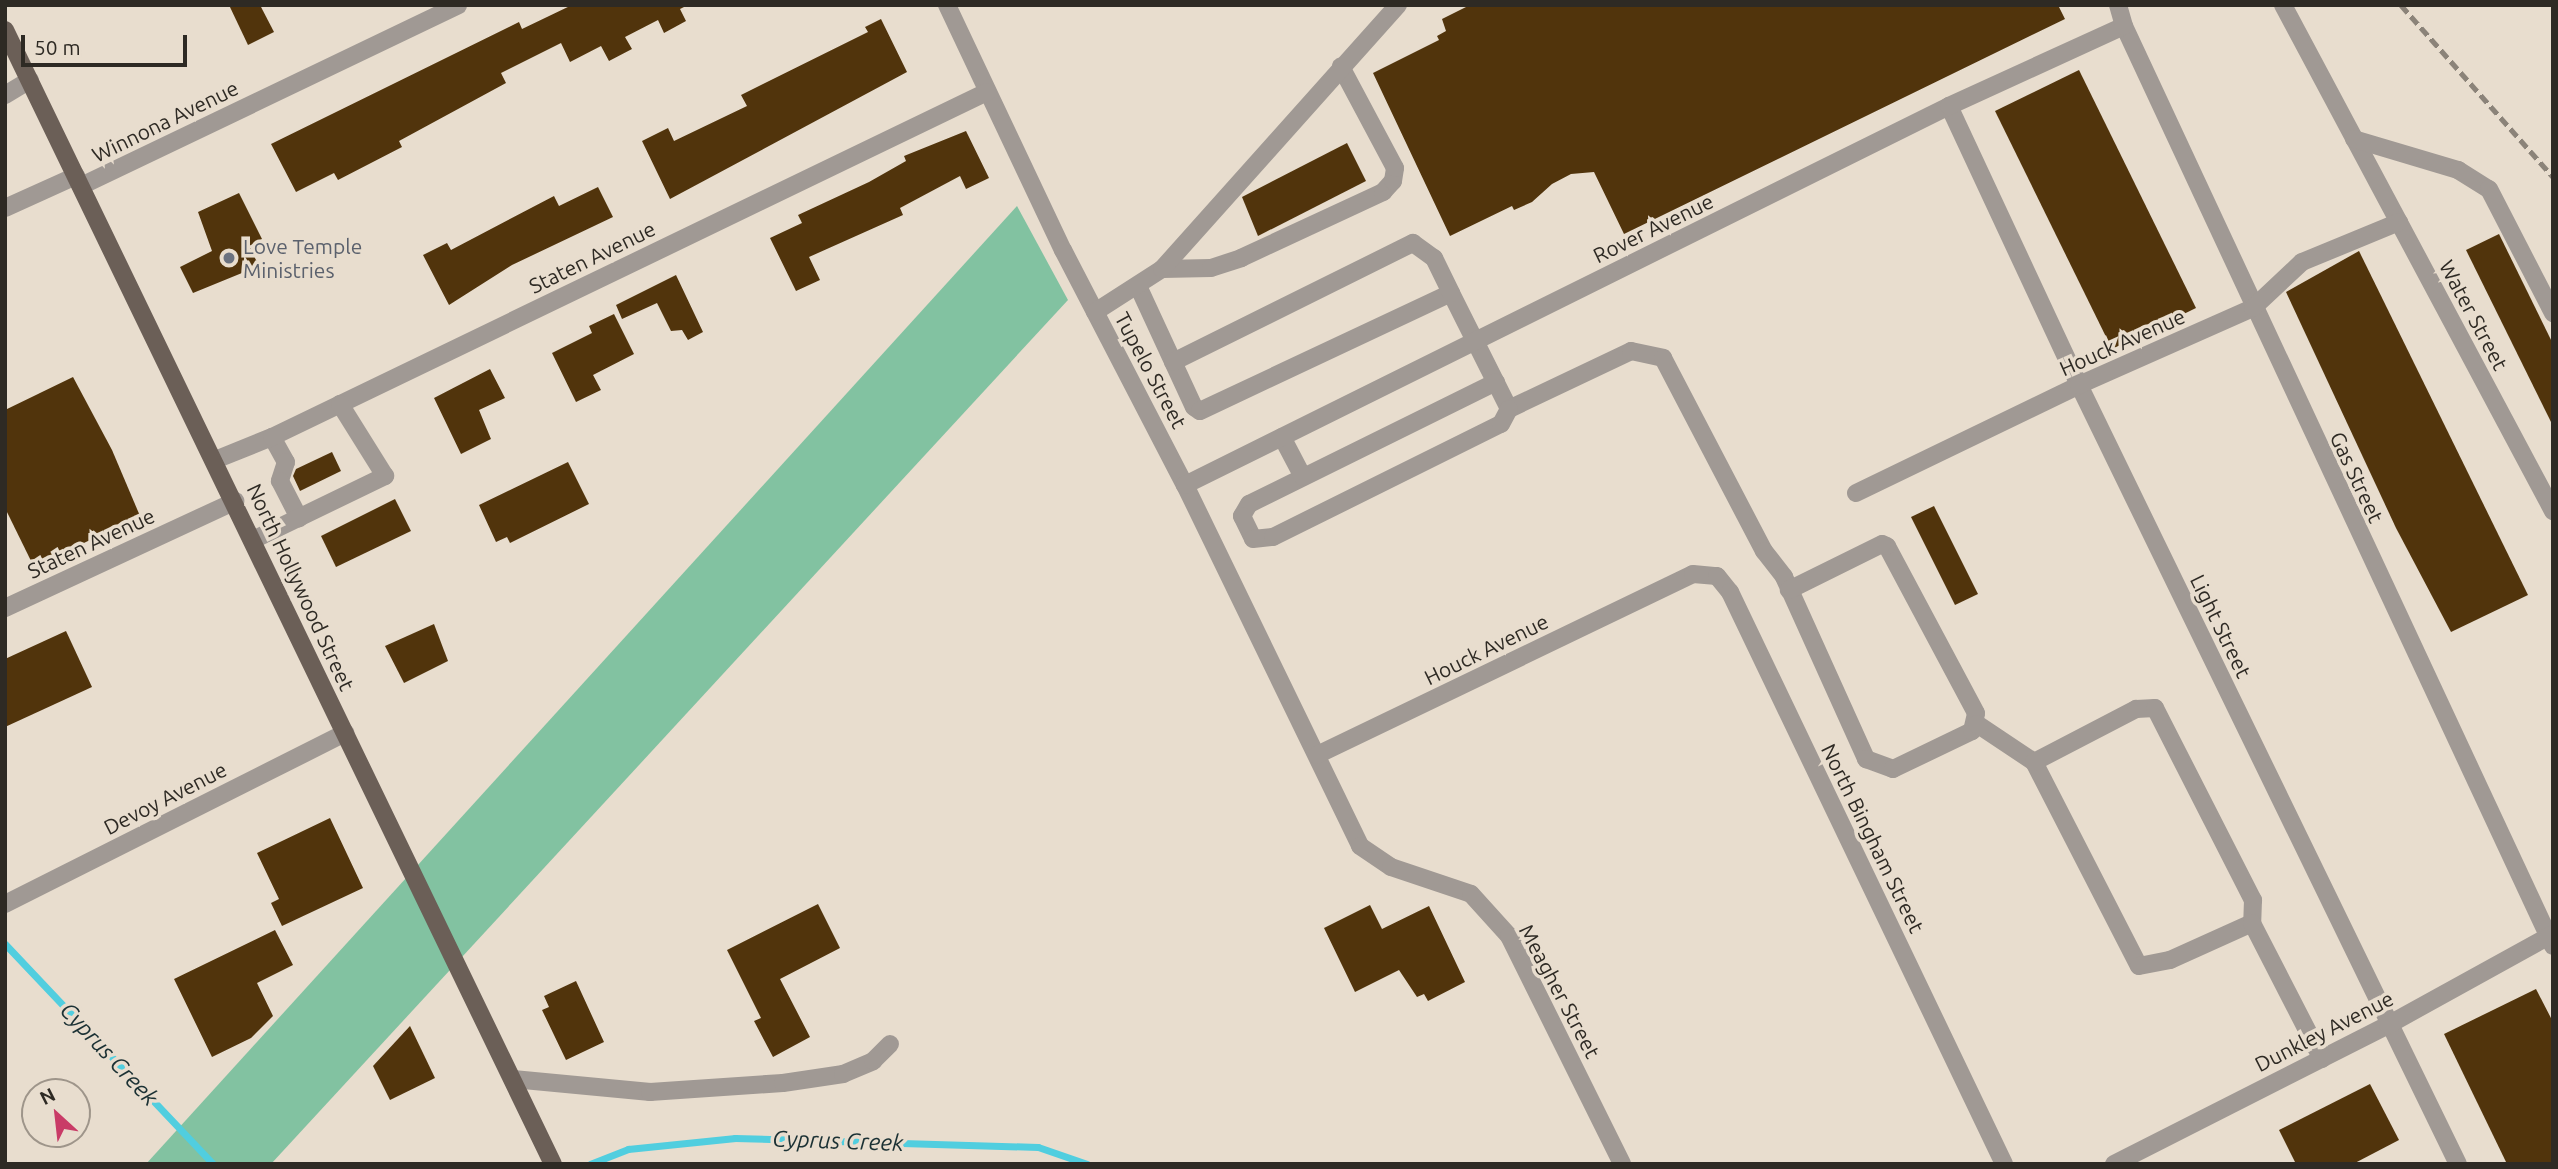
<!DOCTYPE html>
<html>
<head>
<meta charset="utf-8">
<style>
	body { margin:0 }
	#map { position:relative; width:2558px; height:1169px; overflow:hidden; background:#e8ddce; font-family:Ubuntu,sans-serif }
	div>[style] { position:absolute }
	.green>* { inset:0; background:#82c2a1 }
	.stream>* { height:7px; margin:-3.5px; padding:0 3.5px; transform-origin:3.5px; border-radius:3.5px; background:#51cedf }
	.building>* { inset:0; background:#51340c }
	.minor>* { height:18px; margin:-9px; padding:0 9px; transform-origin:9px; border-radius:9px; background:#a09994 }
	.major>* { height:18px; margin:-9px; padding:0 9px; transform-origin:9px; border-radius:9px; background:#6b5f57 }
	.rail>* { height:5px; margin-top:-2.5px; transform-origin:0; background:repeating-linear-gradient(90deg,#8b8379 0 10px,transparent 0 15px) }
	.dots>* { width:19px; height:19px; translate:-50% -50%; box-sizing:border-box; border:4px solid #e8ddce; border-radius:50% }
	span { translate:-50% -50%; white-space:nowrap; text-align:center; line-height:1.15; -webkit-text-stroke:7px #e8ddce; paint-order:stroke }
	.street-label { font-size:21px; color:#2e2a24 }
	.worship-label { font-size:21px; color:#5b616d }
	.left { translate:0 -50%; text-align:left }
	.water-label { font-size:23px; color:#1b3134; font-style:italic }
	.frame { position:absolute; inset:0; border:7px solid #2e2a24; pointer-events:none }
	.north { position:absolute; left:21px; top:1078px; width:70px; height:70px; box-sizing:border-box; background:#e8ddce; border:2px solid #9e958a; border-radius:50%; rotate:333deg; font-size:19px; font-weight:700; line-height:28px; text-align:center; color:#2e2a24 }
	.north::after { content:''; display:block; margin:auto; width:24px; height:32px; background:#c93b67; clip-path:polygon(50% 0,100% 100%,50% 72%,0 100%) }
	.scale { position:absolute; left:21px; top:35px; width:166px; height:32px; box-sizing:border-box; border:4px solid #2e2a24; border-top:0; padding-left:9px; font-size:21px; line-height:24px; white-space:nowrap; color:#2e2a24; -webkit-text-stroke:5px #e8ddce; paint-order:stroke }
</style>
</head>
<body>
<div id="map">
	<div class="green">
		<i style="clip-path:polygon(1017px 206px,1068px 300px,271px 1164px,146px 1164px)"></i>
	</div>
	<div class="stream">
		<i style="left:5px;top:944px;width:303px;rotate:46.6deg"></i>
		<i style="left:590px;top:1164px;width:41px;rotate:-21.5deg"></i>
		<i style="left:628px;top:1149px;width:108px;rotate:-5.9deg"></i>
		<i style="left:735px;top:1138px;width:303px;rotate:1.7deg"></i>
		<i style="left:1038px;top:1147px;width:52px;rotate:19.1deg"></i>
	</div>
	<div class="building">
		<i style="clip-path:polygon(229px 5px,260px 5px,274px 32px,248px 45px)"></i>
		<i style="clip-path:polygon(572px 5px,688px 5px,680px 9px,686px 21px,664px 33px,658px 20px,625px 37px,632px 49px,609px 61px,601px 46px,570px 62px,561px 43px,501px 73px,506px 83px,399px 141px,402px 147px,338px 180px,334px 173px,296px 192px,271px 144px,519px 22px,522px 29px)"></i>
		<i style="clip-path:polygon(1470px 5px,2058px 5px,2065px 19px,1624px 234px,1594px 172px,1571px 174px,1552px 184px,1532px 202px,1514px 210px,1512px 206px,1450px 236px,1373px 73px,1439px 40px,1437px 36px,1446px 31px,1442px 19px)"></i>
		<i style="clip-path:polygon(881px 19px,907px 72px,670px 199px,642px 141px,668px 128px,674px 141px,747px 106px,741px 95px,868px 32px,865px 27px)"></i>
		<i style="clip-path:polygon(2079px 70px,2196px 308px,2112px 349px,1995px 111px)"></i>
		<i style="clip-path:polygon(966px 131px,989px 178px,966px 189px,960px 176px,900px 208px,903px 215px,809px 257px,820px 280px,796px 291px,770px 238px,802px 223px,798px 215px,869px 182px,906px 161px,904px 156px)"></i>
		<i style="clip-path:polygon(1347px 143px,1366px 181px,1258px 236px,1242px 197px)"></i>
		<i style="clip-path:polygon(598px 187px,613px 217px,512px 265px,449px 305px,423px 255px,447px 243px,451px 250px,554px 196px,559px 206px)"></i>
		<i style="clip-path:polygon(239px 193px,262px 239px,249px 246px,259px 266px,193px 293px,180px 267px,212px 251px,198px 212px)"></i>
		<i style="clip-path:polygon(2499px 234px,2553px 344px,2553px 426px,2466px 250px)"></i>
		<i style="clip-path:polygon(2359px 251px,2528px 595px,2451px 632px,2396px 528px,2286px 292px)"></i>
		<i style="clip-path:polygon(676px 275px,703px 332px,688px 340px,682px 330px,671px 331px,657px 303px,622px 319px,616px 305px)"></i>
		<i style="clip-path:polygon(614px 314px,634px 354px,593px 375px,601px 390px,576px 402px,552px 353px,592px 333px,589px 326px)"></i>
		<i style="clip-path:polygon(490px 369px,505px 398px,479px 410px,491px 439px,461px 454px,434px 398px)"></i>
		<i style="clip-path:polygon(73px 377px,112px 450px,140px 516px,34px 567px,5px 508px,5px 410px)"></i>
		<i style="clip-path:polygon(332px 452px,341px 471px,300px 491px,293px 476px,296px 469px)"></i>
		<i style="clip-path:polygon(568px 462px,589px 504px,510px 543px,507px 537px,496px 542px,479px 505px)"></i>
		<i style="clip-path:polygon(395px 499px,411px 531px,336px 567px,321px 536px)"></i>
		<i style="clip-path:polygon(1934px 506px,1978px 594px,1955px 605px,1911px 517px)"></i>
		<i style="clip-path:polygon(434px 624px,448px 661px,404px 683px,385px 646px)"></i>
		<i style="clip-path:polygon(66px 631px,92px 687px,5px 727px,5px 659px)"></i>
		<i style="clip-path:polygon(330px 818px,363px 888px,282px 926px,271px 903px,279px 899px,257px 853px)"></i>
		<i style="clip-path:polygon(818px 904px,840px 948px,780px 979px,810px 1037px,773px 1057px,754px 1021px,761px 1018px,727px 950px)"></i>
		<i style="clip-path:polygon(1370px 905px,1382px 929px,1429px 906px,1465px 982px,1428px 1001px,1424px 994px,1417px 997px,1399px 970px,1355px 992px,1324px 928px)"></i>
		<i style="clip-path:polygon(275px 930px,293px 965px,257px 983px,273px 1016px,251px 1038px,212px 1057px,174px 979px)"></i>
		<i style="clip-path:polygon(576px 981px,604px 1042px,566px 1060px,542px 1010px,549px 1007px,544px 996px)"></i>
		<i style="clip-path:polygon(2536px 989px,2553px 1022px,2553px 1164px,2507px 1164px,2444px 1034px)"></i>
		<i style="clip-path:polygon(410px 1026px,435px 1078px,390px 1100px,373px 1066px)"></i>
		<i style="clip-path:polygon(2370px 1084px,2399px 1140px,2353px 1164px,2296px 1164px,2279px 1130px)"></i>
	</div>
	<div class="minor">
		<i style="left:947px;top:5px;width:271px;rotate:64.7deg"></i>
		<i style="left:1063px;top:250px;width:265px;rotate:62.6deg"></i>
		<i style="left:1185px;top:485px;width:401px;rotate:64.1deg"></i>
		<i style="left:1360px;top:846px;width:37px;rotate:34deg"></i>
		<i style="left:1391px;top:867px;width:84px;rotate:18.6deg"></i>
		<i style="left:1471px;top:894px;width:57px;rotate:47.9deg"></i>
		<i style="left:1509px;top:936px;width:254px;rotate:63.6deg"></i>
		<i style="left:2283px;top:5px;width:574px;rotate:61.92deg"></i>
		<i style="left:2124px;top:26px;width:1015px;rotate:65deg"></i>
		<i style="left:5px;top:95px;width:29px;rotate:-31deg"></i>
		<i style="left:1949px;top:106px;width:308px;rotate:65deg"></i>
		<i style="left:2079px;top:385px;width:866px;rotate:64.06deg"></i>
		<i style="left:2354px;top:139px;width:109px;rotate:16.6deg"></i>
		<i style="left:2458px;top:170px;width:36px;rotate:32deg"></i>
		<i style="left:2489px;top:189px;width:140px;rotate:62.7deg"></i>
		<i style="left:81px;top:186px;width:418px;rotate:-25.6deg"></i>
		<i style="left:5px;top:208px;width:78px;rotate:-24.3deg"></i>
		<i style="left:1162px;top:269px;width:49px;rotate:-1.2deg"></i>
		<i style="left:1211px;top:268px;width:32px;rotate:-18deg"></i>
		<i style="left:1241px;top:258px;width:157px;rotate:-24.9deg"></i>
		<i style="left:1383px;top:192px;width:15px;rotate:-48deg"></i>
		<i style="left:1393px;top:181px;width:13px;rotate:-81deg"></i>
		<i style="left:1395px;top:168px;width:115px;rotate:-118.1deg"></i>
		<i style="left:1138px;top:286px;width:133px;rotate:65.2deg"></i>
		<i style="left:1194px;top:407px;width:7px;rotate:34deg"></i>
		<i style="left:1200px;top:411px;width:277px;rotate:-25.2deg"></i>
		<i style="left:1451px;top:293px;width:130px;rotate:63.4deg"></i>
		<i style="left:1509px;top:409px;width:135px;rotate:-25.4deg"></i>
		<i style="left:1631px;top:351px;width:33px;rotate:12deg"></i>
		<i style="left:1663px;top:358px;width:218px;rotate:62.4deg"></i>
		<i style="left:1764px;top:551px;width:33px;rotate:52deg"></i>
		<i style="left:1784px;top:577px;width:200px;rotate:65.7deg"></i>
		<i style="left:1866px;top:759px;width:29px;rotate:20deg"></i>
		<i style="left:1893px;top:769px;width:88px;rotate:-25.7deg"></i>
		<i style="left:1972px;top:731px;width:18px;rotate:-77deg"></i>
		<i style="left:1976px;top:713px;width:189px;rotate:-118.1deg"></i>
		<i style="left:1887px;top:546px;width:5px;rotate:-158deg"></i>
		<i style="left:1882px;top:544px;width:104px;rotate:153.7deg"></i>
		<i style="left:1095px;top:312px;width:80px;rotate:-32.7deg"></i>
		<i style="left:1162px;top:269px;width:354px;rotate:-48.2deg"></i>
		<i style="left:1173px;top:362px;width:268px;rotate:-26.4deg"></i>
		<i style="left:1413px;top:243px;width:26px;rotate:36deg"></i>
		<i style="left:1434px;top:258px;width:39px;rotate:64deg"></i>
		<i style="left:1496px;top:382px;width:275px;rotate:153.7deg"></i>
		<i style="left:1249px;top:504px;width:14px;rotate:120deg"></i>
		<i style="left:1242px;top:516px;width:25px;rotate:64deg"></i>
		<i style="left:1253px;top:539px;width:20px;rotate:-6deg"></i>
		<i style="left:1273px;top:537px;width:254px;rotate:-26.4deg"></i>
		<i style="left:1501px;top:424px;width:17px;rotate:-62deg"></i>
		<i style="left:272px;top:437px;width:29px;rotate:61deg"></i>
		<i style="left:286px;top:462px;width:20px;rotate:108deg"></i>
		<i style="left:280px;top:481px;width:42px;rotate:62.8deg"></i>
		<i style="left:1282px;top:437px;width:45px;rotate:62.3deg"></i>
		<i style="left:215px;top:460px;width:61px;rotate:-22deg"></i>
		<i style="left:272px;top:437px;width:794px;rotate:-25.76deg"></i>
		<i style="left:1185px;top:485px;width:853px;rotate:-26.38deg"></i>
		<i style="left:1949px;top:106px;width:192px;rotate:-24.6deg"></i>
		<i style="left:2124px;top:26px;width:22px;rotate:-106deg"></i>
		<i style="left:1856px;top:493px;width:248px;rotate:-25.8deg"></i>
		<i style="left:2079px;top:385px;width:190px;rotate:-23.9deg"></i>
		<i style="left:2253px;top:308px;width:67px;rotate:-43.2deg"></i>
		<i style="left:2302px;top:262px;width:105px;rotate:-22.4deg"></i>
		<i style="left:253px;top:540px;width:147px;rotate:-25.9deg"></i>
		<i style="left:385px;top:476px;width:85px;rotate:-122deg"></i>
		<i style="left:5px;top:608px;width:254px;rotate:-24.9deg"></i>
		<i style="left:1977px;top:724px;width:69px;rotate:33.7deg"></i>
		<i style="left:2034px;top:762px;width:229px;rotate:62.8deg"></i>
		<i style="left:2139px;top:966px;width:32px;rotate:-11deg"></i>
		<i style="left:2170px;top:960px;width:90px;rotate:-24.3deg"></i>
		<i style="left:1317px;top:755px;width:417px;rotate:-25.7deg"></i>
		<i style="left:1693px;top:574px;width:24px;rotate:5deg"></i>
		<i style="left:1717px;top:576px;width:21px;rotate:51deg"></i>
		<i style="left:1730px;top:592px;width:634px;rotate:64.4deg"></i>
		<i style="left:2034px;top:762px;width:115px;rotate:-27.5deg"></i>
		<i style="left:2136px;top:709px;width:19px;rotate:-3deg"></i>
		<i style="left:2155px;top:708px;width:216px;rotate:63deg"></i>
		<i style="left:2253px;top:900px;width:23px;rotate:92deg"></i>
		<i style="left:2252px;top:923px;width:153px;rotate:62.8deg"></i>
		<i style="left:5px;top:904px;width:381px;rotate:-26.7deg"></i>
		<i style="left:513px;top:1079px;width:138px;rotate:5.4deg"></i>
		<i style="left:650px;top:1092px;width:133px;rotate:-3.9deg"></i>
		<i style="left:783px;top:1083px;width:61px;rotate:-8.5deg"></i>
		<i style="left:843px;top:1074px;width:33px;rotate:-23deg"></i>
		<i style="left:873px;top:1061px;width:24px;rotate:-45deg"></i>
		<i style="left:2114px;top:1164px;width:307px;rotate:-26.9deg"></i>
		<i style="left:2388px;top:1025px;width:188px;rotate:-28.9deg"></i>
	</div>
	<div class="major">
		<i style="left:5px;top:30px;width:1259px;rotate:64.21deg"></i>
	</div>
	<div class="rail">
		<i style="left:2401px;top:5px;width:230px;rotate:48.5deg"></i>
	</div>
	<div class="dots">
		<i style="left:229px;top:258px;background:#6b7280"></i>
	</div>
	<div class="street-label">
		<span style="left:165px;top:121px;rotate:-26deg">Winnona Avenue</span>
		<span style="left:1653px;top:228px;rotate:-26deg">Rover Avenue</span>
		<span style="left:592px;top:257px;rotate:-26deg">Staten Avenue</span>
		<span style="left:2474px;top:315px;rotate:62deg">Water Street</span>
		<span style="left:2122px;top:342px;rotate:-24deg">Houck Avenue</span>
		<span style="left:1151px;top:370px;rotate:62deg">Tupelo Street</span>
		<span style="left:2357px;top:477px;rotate:65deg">Gas Street</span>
		<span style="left:91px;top:543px;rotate:-25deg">Staten Avenue</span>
		<span style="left:301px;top:587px;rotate:65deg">North Hollywood Street</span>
		<span style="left:2221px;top:626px;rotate:64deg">Light Street</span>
		<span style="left:1486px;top:649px;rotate:-26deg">Houck Avenue</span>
		<span style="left:165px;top:798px;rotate:-27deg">Devoy Avenue</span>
		<span style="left:1873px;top:838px;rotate:64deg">North Bingham Street</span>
		<span style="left:1560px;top:991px;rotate:62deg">Meagher Street</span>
		<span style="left:2324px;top:1031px;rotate:-27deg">Dunkley Avenue</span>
	</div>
	<div class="worship-label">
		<span class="left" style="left:243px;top:258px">Love Temple<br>Ministries</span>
	</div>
	<div class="water-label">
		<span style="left:109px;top:1054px;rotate:47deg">Cyprus Creek</span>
		<span style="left:838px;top:1141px;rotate:2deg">Cyprus Creek</span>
	</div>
	<div class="frame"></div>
	<div class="north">N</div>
	<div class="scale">50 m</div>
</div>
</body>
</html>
